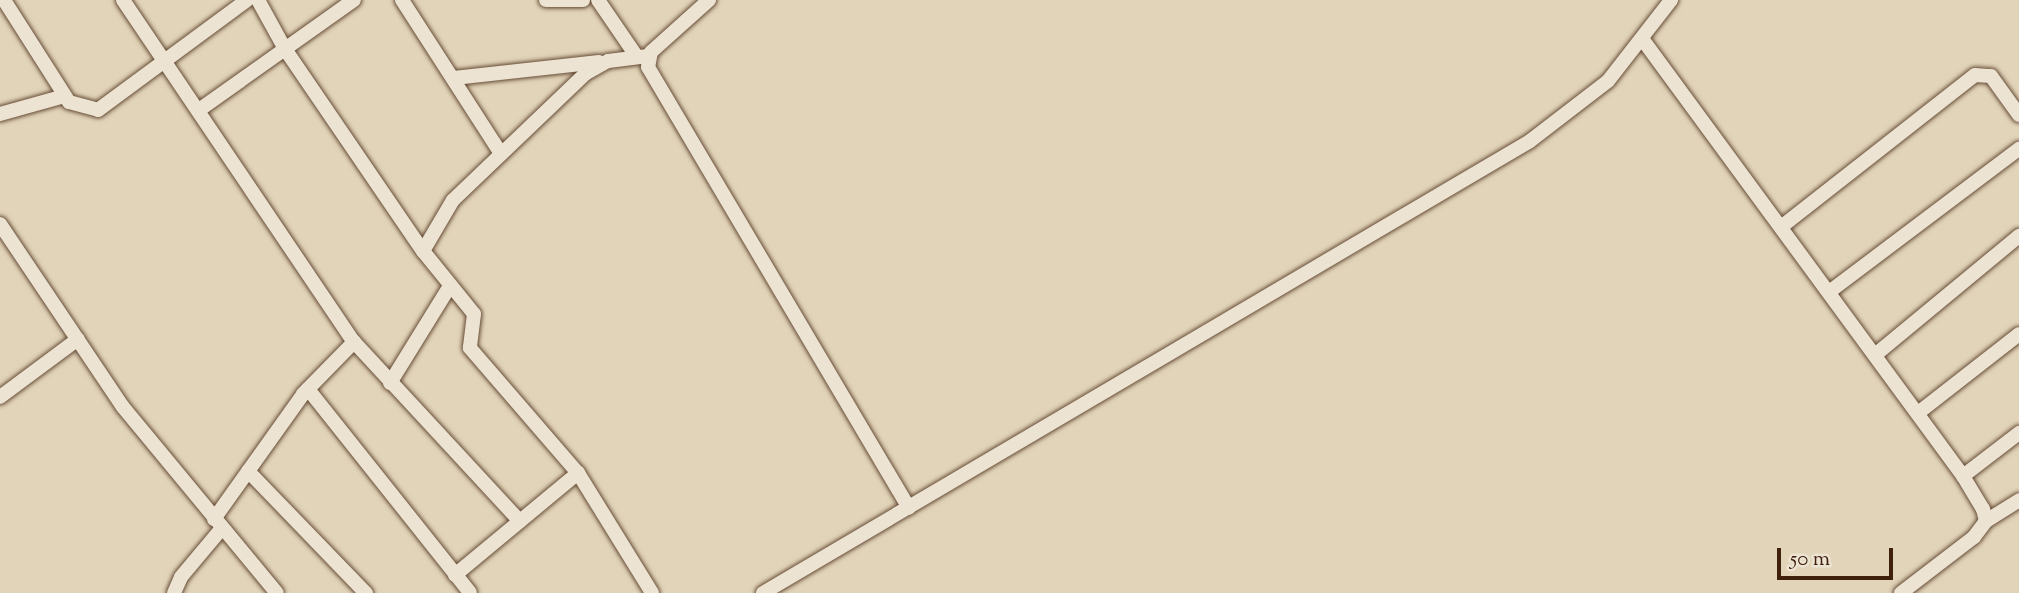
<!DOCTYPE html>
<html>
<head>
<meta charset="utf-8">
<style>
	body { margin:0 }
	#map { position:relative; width:2019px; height:593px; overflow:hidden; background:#e2d4b9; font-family:"Sorts Mill Goudy",serif }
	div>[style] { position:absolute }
	.roads { filter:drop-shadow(0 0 2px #674d37) drop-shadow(0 0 2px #674d37) }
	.minor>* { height:14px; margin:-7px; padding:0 7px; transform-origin:7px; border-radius:7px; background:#ece3d2 }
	span { translate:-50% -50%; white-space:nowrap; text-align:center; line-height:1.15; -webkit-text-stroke:7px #ece3d2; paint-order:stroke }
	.scale { position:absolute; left:1777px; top:548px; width:116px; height:32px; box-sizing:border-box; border:4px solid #3e200c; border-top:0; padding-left:9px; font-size:21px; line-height:24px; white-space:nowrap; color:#3e200c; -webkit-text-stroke:5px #ece3d2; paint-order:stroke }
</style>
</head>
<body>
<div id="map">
	<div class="roads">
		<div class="minor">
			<i style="left:4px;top:0;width:121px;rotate:57.5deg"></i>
			<i style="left:69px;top:102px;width:30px;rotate:15deg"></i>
			<i style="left:98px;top:110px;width:185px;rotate:-36.4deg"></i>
			<i style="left:123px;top:0;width:413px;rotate:56deg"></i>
			<i style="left:354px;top:342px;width:244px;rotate:47.2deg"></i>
			<i style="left:258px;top:0;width:56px;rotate:61.1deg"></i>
			<i style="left:285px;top:49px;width:245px;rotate:55.7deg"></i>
			<i style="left:402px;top:0;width:181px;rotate:57.2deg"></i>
			<i style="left:546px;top:0;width:37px"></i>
			<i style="left:598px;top:0;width:69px;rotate:55.6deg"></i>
			<i style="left:709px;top:0;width:78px;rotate:138.1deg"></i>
			<i style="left:651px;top:52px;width:15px;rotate:101deg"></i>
			<i style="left:648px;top:67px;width:512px;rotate:59.38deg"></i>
			<i style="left:1643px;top:40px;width:541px;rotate:53.72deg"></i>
			<i style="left:1963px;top:476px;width:39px;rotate:59deg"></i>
			<i style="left:1983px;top:509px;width:12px;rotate:76deg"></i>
			<i style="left:1986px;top:521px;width:20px;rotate:127deg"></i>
			<i style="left:1974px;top:537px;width:92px;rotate:142.5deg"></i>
			<i style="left:648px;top:56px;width:40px;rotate:172.9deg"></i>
			<i style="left:608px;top:61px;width:26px;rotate:151deg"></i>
			<i style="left:585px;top:74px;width:182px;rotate:136.3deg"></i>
			<i style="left:453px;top:200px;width:59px;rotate:120.5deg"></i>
			<i style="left:423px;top:251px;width:81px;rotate:51deg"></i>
			<i style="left:474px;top:314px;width:34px;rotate:97deg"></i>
			<i style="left:470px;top:348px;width:165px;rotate:49.2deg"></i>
			<i style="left:578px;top:473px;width:141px;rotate:58.3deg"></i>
			<i style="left:454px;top:78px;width:146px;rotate:-6.3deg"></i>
			<i style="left:199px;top:110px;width:190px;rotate:-35.4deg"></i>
			<i style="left:0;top:114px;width:67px;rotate:-15.5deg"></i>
			<i style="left:0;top:224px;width:220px;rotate:56.1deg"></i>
			<i style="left:123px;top:407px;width:241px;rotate:50.4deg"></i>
			<i style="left:1781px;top:227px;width:246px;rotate:-38.1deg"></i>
			<i style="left:1975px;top:75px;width:16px;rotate:4deg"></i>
			<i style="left:1991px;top:76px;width:48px;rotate:54.3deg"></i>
			<i style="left:1829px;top:292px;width:238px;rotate:-37deg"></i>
			<i style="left:1875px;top:355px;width:187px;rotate:-39.6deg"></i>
			<i style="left:390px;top:383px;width:114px;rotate:-58.3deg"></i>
			<i style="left:308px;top:389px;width:260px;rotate:51.5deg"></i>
			<i style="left:0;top:397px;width:97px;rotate:-36.6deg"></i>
			<i style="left:1918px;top:413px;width:128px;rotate:-38deg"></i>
			<i style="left:248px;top:471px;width:170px;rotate:46deg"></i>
			<i style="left:1963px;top:476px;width:71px;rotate:-37.5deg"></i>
			<i style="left:214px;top:519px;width:153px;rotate:-54.5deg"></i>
			<i style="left:303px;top:394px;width:73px;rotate:-45.6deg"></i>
			<i style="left:1986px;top:521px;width:39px;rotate:-32deg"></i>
			<i style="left:455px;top:575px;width:160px;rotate:-39.7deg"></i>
			<i style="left:174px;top:593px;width:17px;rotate:-66deg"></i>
			<i style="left:181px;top:577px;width:64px;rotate:-50.1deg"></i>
			<i style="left:763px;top:593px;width:890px;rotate:-30.51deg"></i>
			<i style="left:1530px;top:141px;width:98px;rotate:-37.6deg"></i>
			<i style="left:1608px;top:81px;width:103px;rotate:-52.1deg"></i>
		</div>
	</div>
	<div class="scale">50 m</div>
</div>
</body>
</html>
